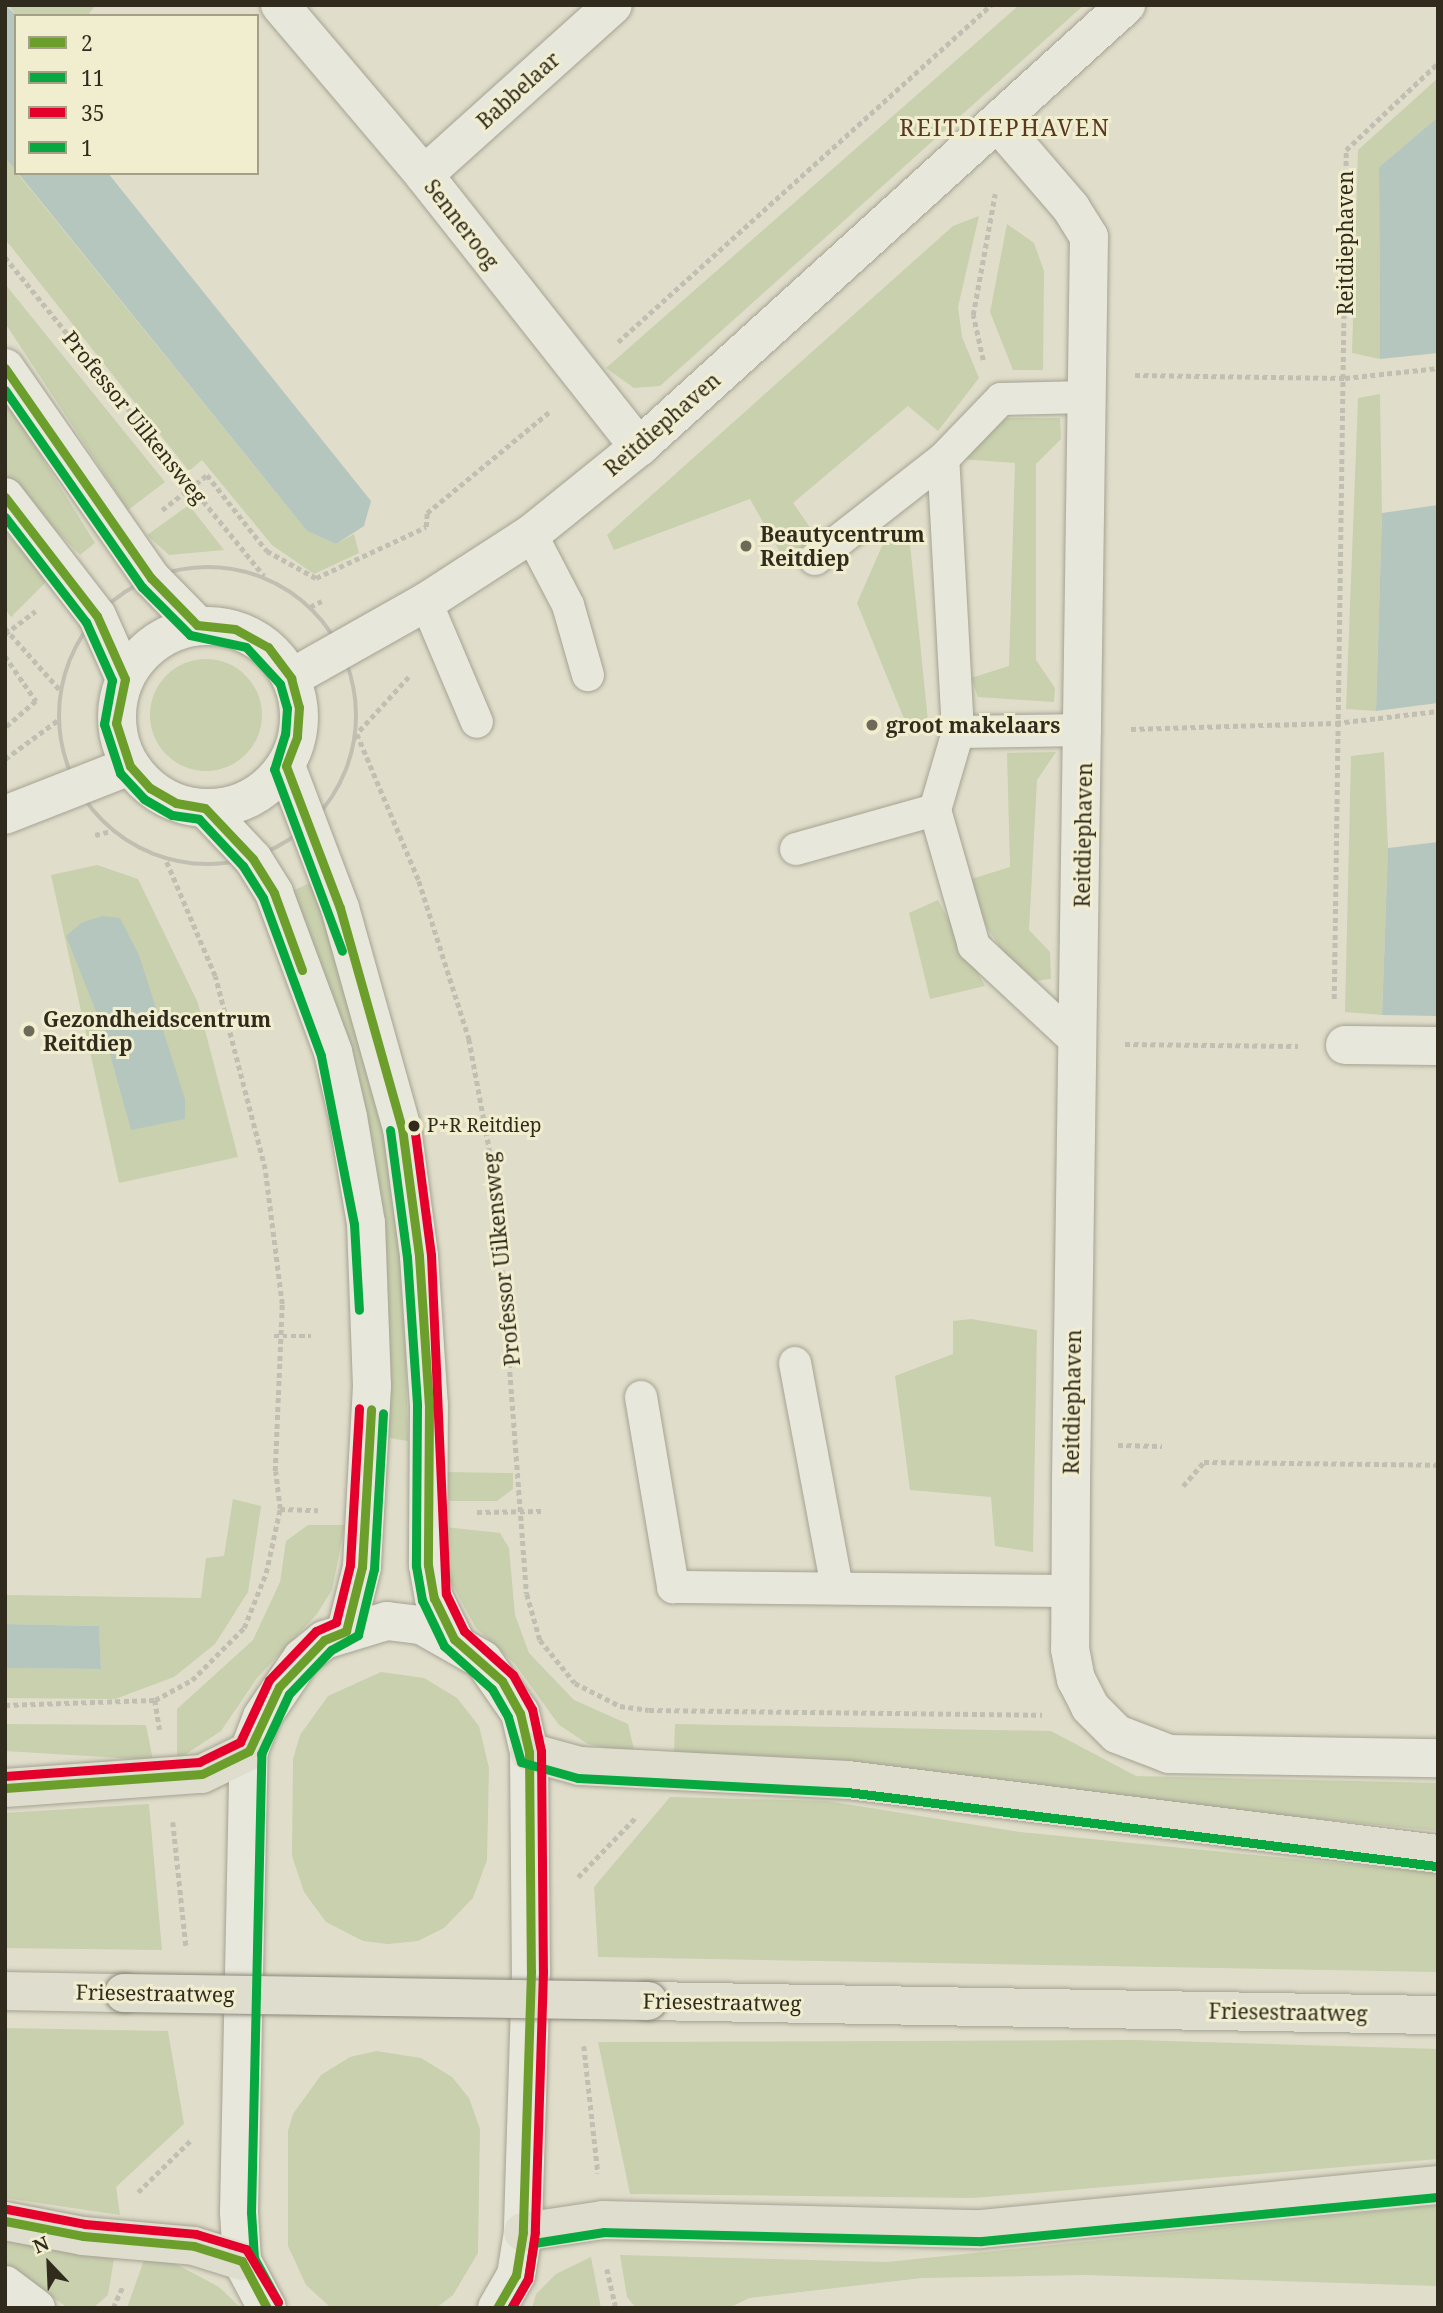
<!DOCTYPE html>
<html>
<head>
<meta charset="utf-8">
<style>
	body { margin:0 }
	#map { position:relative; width:1443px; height:2313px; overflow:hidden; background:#e0deca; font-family:"Noto Serif",serif }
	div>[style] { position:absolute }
	.green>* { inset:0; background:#c9d0ad }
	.round { border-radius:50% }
	.water>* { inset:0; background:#b5c6be }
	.path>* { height:4.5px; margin-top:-2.25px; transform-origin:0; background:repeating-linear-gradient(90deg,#c1bfb2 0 5px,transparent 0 8.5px) }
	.path>.ring { margin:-2.25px; padding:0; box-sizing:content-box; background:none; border:4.5px solid #c1bfb2; border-radius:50% }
	.roads { filter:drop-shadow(0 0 2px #a5a293) drop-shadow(0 0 2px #a5a293) }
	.lane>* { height:32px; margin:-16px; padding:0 16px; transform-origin:16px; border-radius:16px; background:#e8e7db }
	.street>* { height:38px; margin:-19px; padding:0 19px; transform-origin:19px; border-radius:19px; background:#e8e7db }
	.secondary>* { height:38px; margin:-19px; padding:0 19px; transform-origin:19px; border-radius:19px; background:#e8e7db }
	.secondary>.ring { margin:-19px; padding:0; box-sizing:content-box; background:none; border:38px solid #e8e7db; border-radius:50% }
	.primary>* { height:38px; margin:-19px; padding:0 19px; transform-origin:19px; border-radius:19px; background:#dfddcd }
	.bridges { filter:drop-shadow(0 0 2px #8a877a) drop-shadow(0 0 2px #8a877a) }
	.primary-bridge>* { height:38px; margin:-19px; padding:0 19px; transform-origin:19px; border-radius:19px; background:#dfddcd }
	.bus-1>* { height:9px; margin:-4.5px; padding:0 4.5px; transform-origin:4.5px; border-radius:4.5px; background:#6c9e2b }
	.bus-2>* { height:9px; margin:-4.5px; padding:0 4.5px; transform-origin:4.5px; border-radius:4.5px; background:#07a840 }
	.bus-3>* { height:9px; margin:-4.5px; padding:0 4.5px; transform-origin:4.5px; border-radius:4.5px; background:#e4002b }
	.bus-4>* { height:9px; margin:-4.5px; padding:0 4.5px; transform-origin:4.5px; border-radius:4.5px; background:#07a840 }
	.dots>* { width:19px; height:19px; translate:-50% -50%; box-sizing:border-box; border:4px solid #f1eed0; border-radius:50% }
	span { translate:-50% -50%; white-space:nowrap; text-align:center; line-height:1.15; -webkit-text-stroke:6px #f1eed0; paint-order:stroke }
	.bus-label { font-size:19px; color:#312b1d }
	.left { translate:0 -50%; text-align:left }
	.street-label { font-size:21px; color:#312b1d }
	.poi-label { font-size:21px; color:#312b1d; font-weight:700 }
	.neighbourhood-label { font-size:23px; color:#5a3821; letter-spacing:2px }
	.frame { position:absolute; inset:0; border:7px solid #312b1d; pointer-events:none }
	.legend { position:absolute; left:14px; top:14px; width:245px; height:161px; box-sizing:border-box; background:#f1eed0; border:2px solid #a4a088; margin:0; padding:9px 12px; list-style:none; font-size:21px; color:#312b1d }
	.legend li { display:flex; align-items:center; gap:14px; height:35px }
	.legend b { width:35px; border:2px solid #a4a088 }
	.north { position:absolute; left:14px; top:2229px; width:70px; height:70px; -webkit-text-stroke:5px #f1eed0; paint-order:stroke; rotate:337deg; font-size:19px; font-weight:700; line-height:28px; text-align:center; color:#312b1d }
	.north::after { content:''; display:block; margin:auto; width:24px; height:32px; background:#312b1d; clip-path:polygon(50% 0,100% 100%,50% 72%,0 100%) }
</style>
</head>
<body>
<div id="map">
	<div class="green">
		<i style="clip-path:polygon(8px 5px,96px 5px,87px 16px,17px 16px)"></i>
		<i style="clip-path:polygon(1019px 5px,1084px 5px,660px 386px,634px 388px,606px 368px)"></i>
		<i style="clip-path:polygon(1438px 78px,1438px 117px,1379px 167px,1380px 359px,1352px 353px,1358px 150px)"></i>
		<i style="clip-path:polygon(5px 158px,307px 531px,336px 544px,354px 534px,359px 553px,314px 574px,272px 545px,202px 460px,189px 471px,5px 239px)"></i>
		<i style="clip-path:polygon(979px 216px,958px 307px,962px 337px,979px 378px,938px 431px,908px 406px,793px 503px,816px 536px,785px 561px,750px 499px,614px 550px,607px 535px,953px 226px)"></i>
		<i style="clip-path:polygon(1007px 224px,1034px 243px,1044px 271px,1043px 370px,1013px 370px,990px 312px)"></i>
		<i style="clip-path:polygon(5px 284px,165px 482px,128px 510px,5px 323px)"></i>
		<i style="clip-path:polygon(1380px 394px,1382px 513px,1376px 711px,1346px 709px,1358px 398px)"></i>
		<i style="clip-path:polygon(5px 398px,95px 543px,80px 555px,5px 478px)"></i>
		<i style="clip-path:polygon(1005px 418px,1060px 418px,1061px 439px,1036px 464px,1036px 660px,1055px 688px,1054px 702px,978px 697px,971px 678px,1009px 666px,1015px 463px,961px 459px,980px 435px)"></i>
		<i style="clip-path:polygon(189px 505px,224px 550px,169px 555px,147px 535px)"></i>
		<i style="clip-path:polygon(5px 532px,48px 580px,11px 617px,5px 609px)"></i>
		<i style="clip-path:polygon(909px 534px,928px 721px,907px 726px,857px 603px,882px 546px)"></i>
		<i class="round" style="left:150px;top:659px;width:112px;height:112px"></i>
		<i style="clip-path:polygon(1056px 752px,1037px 780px,1029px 930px,1050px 952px,1051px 979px,1024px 982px,987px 928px,968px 880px,1010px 867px,1007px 753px)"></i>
		<i style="clip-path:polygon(1384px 752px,1388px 848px,1382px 1015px,1345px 1012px,1351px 756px)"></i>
		<i style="clip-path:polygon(97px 865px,138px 879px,198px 1003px,238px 1157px,119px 1183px,51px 875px)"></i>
		<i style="clip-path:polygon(312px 882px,390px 1136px,403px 1240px,408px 1441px,389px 1438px,385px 1293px,290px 892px)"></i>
		<i style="clip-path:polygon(938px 900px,985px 986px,930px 999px,909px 913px)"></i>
		<i style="clip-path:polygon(971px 1319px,1037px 1330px,1033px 1552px,995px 1546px,991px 1497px,910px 1490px,895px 1376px,953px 1354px,953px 1321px)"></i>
		<i style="clip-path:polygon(444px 1472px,513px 1473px,513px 1489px,497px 1501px,449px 1501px)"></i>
		<i style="clip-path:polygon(233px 1499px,261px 1506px,248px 1592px,215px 1644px,174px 1677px,115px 1699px,5px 1698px,5px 1668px,101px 1669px,99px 1626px,5px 1624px,5px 1595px,201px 1598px,206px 1558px,224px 1556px)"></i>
		<i style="clip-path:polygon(308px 1525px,345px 1525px,332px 1590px,317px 1614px,257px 1678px,221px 1731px,177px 1760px,177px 1709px,253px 1640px,280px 1582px,286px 1541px)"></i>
		<i style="clip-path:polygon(445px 1527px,500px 1533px,509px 1548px,515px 1615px,529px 1653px,574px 1700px,628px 1724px,635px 1754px,588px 1744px,559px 1725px,515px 1664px,476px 1628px,449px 1579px)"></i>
		<i style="clip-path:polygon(381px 1672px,424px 1678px,457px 1698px,479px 1726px,489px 1768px,487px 1860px,473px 1898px,444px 1928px,418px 1941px,388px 1944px,363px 1941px,326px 1922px,304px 1892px,292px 1856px,293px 1759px,300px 1735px,328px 1696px)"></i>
		<i style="clip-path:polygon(5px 1724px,146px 1725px,153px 1760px,5px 1751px)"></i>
		<i style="clip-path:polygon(675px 1724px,1051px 1731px,1136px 1776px,1438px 1783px,1438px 1831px,674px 1755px)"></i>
		<i style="clip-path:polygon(670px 1797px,827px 1801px,1020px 1832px,1438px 1873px,1438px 1972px,598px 1957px,594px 1887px)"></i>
		<i style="clip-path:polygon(149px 1804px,162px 1950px,5px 1948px,5px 1813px)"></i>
		<i style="clip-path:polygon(5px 2028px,168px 2031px,184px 2124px,116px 2187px,120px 2215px,5px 2198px)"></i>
		<i style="clip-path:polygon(1135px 2040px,1438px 2049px,1438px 2159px,973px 2198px,630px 2194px,598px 2042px)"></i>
		<i style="clip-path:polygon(376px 2051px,421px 2058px,452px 2077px,469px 2098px,480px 2129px,478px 2253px,453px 2295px,436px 2308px,331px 2308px,306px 2285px,288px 2246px,288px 2131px,293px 2114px,321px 2075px,350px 2057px)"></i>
		<i style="clip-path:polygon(1438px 2205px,1438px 2286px,1085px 2275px,922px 2278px,749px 2298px,729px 2308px,636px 2308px,627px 2297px,620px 2255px,887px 2262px)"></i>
		<i style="clip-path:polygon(5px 2240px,114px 2259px,108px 2295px,93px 2308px,68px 2308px,5px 2264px)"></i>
		<i style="clip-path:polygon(591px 2257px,601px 2308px,532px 2308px,536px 2294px,556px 2274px)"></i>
		<i style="clip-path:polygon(144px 2260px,174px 2263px,219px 2287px,241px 2308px,127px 2308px)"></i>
	</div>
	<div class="water">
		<i style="clip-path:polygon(5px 5px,17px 16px,16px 171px,5px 158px)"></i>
		<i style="clip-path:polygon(1438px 117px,1438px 353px,1380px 359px,1379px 167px)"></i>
		<i style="clip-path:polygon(18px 173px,108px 173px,371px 501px,364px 526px,336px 544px,307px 531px)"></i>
		<i style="clip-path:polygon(1438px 505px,1438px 703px,1376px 711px,1382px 513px)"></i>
		<i style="clip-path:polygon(1438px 842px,1438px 1016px,1382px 1015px,1388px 848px)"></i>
		<i style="clip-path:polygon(102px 916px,120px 918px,139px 955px,185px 1099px,185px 1119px,131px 1130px,103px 1029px,66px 936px,81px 923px)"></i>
		<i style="clip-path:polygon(5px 1624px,99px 1626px,101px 1669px,5px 1668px)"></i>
	</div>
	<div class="path">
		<i style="left:5px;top:257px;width:411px;rotate:50.9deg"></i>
		<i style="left:618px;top:342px;width:503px;rotate:-42.1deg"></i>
		<i style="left:983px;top:360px;width:46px;rotate:-102.5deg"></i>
		<i style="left:973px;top:315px;width:123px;rotate:-79.7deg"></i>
		<i style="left:1135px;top:375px;width:210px;rotate:0.8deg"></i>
		<i style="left:1345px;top:378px;width:94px;rotate:-6.1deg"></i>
		<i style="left:162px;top:510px;width:57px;rotate:-37.9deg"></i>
		<i style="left:207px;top:475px;width:97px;rotate:51.7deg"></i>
		<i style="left:267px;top:551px;width:56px;rotate:28.9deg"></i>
		<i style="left:316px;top:578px;width:121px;rotate:-24.9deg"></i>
		<i style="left:426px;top:527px;width:14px;rotate:-86deg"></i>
		<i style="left:427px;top:513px;width:158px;rotate:-39.6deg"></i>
		<i class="ring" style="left:59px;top:567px;width:293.5px;height:293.5px"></i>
		<i style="left:310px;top:607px;width:13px;rotate:-27deg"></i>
		<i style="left:5px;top:628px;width:83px;rotate:48.4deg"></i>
		<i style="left:5px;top:634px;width:38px;rotate:-37deg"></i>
		<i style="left:5px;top:656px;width:55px;rotate:55.4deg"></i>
		<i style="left:36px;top:701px;width:41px;rotate:138.9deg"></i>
		<i style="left:409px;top:677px;width:77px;rotate:132.4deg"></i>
		<i style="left:357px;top:734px;width:160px;rotate:67.1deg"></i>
		<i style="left:419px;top:881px;width:166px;rotate:72.4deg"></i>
		<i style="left:469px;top:1039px;width:148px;rotate:79.5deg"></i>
		<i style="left:496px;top:1185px;width:410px;rotate:85.7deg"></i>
		<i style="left:527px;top:1594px;width:48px;rotate:74.2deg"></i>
		<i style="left:540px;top:1640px;width:55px;rotate:50.9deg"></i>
		<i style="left:575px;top:1683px;width:51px;rotate:27.1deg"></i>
		<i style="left:620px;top:1706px;width:29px;rotate:8deg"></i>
		<i style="left:649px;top:1710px;width:393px;rotate:0.7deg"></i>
		<i style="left:1131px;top:729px;width:205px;rotate:-1.7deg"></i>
		<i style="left:1336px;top:723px;width:103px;rotate:-6.7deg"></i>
		<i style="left:5px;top:759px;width:66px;rotate:-36.3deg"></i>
		<i style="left:95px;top:835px;width:16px;rotate:-14deg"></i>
		<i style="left:1334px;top:999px;width:849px;rotate:-89.19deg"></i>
		<i style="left:1346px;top:150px;width:127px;rotate:-43.4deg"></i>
		<i style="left:1125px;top:1044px;width:173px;rotate:0.7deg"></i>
		<i style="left:274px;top:1336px;width:37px"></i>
		<i style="left:1118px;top:1445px;width:44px;rotate:1.3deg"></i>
		<i style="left:1183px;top:1486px;width:32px;rotate:-49deg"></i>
		<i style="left:1204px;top:1462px;width:234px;rotate:0.7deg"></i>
		<i style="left:280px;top:1509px;width:38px;rotate:2deg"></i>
		<i style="left:477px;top:1512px;width:64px;rotate:-0.9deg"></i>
		<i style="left:155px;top:1700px;width:30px;rotate:81deg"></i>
		<i style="left:5px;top:1705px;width:150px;rotate:-1.9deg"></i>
		<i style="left:155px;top:1700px;width:42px;rotate:-28.4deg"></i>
		<i style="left:192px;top:1680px;width:74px;rotate:-45deg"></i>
		<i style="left:244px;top:1628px;width:59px;rotate:-68.2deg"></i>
		<i style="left:266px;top:1573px;width:66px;rotate:-77.7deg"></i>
		<i style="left:280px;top:1509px;width:38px;rotate:-97deg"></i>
		<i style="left:275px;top:1471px;width:167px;rotate:-87.6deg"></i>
		<i style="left:282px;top:1304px;width:136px;rotate:-97.2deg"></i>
		<i style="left:265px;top:1169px;width:199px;rotate:-104.5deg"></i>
		<i style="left:215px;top:976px;width:127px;rotate:-113.1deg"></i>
		<i style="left:173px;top:1822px;width:125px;rotate:84deg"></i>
		<i style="left:578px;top:1877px;width:82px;rotate:-46deg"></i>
		<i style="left:584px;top:2046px;width:128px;rotate:83.7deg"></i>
		<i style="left:138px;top:2192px;width:76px;rotate:-44.5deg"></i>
		<i style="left:607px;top:2269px;width:40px;rotate:77deg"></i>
		<i style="left:113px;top:2308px;width:24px;rotate:-66deg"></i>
	</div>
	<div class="roads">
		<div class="lane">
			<i style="left:531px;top:534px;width:80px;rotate:62.5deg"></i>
			<i style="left:568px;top:605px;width:73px;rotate:74.1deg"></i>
			<i style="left:815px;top:559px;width:162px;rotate:-38deg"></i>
			<i style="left:426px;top:602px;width:130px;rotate:67deg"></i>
			<i style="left:958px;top:732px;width:127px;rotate:-0.9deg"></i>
			<i style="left:796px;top:849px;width:144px;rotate:-15.7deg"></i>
			<i style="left:1079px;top:1044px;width:144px;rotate:-137deg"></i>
			<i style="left:974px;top:946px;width:141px;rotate:-106deg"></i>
			<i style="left:935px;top:810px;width:81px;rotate:-73.6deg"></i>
			<i style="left:958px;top:732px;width:273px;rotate:-93.1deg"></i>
			<i style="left:943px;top:459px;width:83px;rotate:-46deg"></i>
			<i style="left:1001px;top:399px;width:87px;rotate:-1.3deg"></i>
			<i style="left:795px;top:1363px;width:229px;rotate:79.4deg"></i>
			<i style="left:641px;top:1397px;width:193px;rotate:80.4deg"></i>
			<i style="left:673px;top:1587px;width:398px;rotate:0.6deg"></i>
		</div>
		<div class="street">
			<i style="left:280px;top:5px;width:223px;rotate:49.7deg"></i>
			<i style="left:424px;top:175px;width:347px;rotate:51.7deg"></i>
			<i style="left:998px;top:123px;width:112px;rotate:49.3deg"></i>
			<i style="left:1071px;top:208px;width:34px;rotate:58deg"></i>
			<i style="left:1089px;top:237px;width:1248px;rotate:90.83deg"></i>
			<i style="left:1071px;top:1485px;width:164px;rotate:90.3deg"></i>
			<i style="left:1070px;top:1649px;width:31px;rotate:79deg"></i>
			<i style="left:1076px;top:1679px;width:31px;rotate:63deg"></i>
			<i style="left:1090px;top:1707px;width:38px;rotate:45deg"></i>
			<i style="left:1117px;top:1734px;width:56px;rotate:21deg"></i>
			<i style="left:1169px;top:1754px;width:269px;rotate:0.9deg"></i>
			<i style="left:424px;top:175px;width:254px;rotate:-42deg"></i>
			<i style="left:291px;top:678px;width:155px;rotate:-29.4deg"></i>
			<i style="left:426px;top:602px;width:125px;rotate:-32.9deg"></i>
			<i style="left:531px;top:534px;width:139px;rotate:-38.9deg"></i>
			<i style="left:639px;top:447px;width:658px;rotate:-42.23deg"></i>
			<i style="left:5px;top:815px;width:134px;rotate:-21.4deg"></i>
			<i style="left:1345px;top:1045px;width:93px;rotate:0.6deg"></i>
			<i style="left:5px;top:2285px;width:39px;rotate:37deg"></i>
		</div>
		<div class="secondary">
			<i style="left:5px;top:368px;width:256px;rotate:55.2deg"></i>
			<i style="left:151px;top:578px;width:66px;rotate:45.6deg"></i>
			<i style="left:5px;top:497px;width:150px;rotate:52.3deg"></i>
			<i style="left:97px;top:616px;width:69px;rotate:66deg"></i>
			<i class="ring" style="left:117px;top:626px;width:144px;height:144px"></i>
			<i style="left:286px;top:766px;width:152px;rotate:69.2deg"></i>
			<i style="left:340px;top:908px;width:229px;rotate:74.3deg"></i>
			<i style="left:402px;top:1128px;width:129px;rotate:82.4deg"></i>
			<i style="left:419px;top:1256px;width:149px;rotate:86.2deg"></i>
			<i style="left:429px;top:1405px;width:160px;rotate:90.4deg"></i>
			<i style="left:428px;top:1565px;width:34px;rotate:80deg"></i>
			<i style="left:434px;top:1598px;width:46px;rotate:64deg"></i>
			<i style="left:205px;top:808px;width:70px;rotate:46.7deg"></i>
			<i style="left:253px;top:859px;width:40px;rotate:58deg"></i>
			<i style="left:274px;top:893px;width:170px;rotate:69.6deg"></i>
			<i style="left:333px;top:1052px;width:67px;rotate:77deg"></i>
			<i style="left:348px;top:1117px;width:108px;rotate:80.4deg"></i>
			<i style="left:366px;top:1223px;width:163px;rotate:87.9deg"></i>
			<i style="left:372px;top:1386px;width:181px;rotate:93.2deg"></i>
			<i style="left:362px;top:1567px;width:66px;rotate:104deg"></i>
			<i style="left:267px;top:2308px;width:53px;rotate:-118deg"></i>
			<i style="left:242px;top:2261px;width:49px;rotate:-93.5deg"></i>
			<i style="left:239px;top:2212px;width:461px;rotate:-88.8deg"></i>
			<i style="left:249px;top:1751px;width:36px;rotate:-69deg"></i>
			<i style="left:262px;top:1717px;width:71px;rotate:-55.9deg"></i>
			<i style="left:302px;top:1658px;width:28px;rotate:-39deg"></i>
			<i style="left:324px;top:1640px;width:66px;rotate:-16.8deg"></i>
			<i style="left:387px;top:1621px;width:34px;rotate:7deg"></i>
			<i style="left:421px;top:1625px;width:71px;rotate:29.4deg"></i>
			<i style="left:483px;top:1660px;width:65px;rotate:55.1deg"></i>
			<i style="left:520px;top:1713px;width:40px;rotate:77deg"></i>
			<i style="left:529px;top:1752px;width:219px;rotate:89.5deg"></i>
			<i style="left:531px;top:1971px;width:261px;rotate:91.8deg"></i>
			<i style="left:523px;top:2232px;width:44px;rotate:99.2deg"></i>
			<i style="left:516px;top:2275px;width:38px;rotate:120deg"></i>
		</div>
		<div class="primary">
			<i style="left:529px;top:1752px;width:53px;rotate:15.4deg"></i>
			<i style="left:580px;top:1766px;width:268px;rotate:3deg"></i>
			<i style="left:848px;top:1780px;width:595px;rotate:7.15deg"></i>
			<i style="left:5px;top:1788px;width:197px;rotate:-4.1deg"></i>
			<i style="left:202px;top:1774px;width:52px;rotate:-26.1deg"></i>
			<i style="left:5px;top:1991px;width:119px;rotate:1deg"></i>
			<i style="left:648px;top:2001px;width:790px;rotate:1.02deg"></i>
			<i style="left:5px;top:2221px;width:79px;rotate:10.9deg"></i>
			<i style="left:83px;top:2236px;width:111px;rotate:5.1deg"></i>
			<i style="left:194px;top:2246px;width:50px;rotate:17.4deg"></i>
			<i style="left:523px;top:2232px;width:81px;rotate:-8.5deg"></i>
			<i style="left:603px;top:2220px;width:377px;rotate:1.4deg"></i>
			<i style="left:980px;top:2229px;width:460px;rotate:-5.5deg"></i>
		</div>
	</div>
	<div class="bridges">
		<div class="primary-bridge">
			<i style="left:124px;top:1993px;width:524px;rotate:0.87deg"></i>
		</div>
	</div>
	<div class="bus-1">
		<i style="left:5px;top:368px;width:256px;rotate:55.2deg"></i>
		<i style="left:151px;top:578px;width:66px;rotate:45.6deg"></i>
		<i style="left:197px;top:625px;width:38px;rotate:6deg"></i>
		<i style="left:235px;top:629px;width:38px;rotate:29deg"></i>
		<i style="left:268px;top:647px;width:39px;rotate:53deg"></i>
		<i style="left:291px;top:678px;width:30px;rotate:75deg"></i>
		<i style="left:299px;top:707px;width:30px;rotate:94deg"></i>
		<i style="left:297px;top:737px;width:31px;rotate:111deg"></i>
		<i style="left:286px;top:766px;width:152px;rotate:69.2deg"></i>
		<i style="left:340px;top:908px;width:229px;rotate:74.3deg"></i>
		<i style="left:402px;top:1128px;width:129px;rotate:82.4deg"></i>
		<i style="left:419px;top:1256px;width:149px;rotate:86.2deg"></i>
		<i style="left:429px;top:1405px;width:160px;rotate:90.4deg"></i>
		<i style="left:428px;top:1565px;width:34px;rotate:80deg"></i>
		<i style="left:434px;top:1598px;width:46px;rotate:64deg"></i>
		<i style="left:454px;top:1639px;width:64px;rotate:41.2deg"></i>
		<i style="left:502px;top:1681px;width:37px;rotate:61deg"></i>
		<i style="left:520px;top:1713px;width:40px;rotate:77deg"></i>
		<i style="left:529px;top:1752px;width:219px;rotate:89.5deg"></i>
		<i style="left:531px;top:1971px;width:261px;rotate:91.8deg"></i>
		<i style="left:523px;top:2232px;width:44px;rotate:99.2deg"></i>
		<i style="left:516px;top:2275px;width:38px;rotate:120deg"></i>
		<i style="left:5px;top:497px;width:150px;rotate:52.3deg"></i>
		<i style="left:97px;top:616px;width:69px;rotate:66deg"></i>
		<i style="left:125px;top:679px;width:45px;rotate:101.6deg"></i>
		<i style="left:116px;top:723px;width:45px;rotate:72deg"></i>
		<i style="left:130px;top:766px;width:30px;rotate:48deg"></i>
		<i style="left:150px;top:788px;width:30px;rotate:30deg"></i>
		<i style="left:176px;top:803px;width:29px;rotate:10deg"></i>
		<i style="left:205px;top:808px;width:70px;rotate:46.7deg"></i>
		<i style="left:253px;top:859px;width:40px;rotate:58deg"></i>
		<i style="left:274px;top:893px;width:82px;rotate:70deg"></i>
		<i style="left:5px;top:1788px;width:197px;rotate:-4.1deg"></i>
		<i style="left:202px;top:1774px;width:52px;rotate:-26.1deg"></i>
		<i style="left:249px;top:1751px;width:71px;rotate:-64.9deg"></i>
		<i style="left:279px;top:1687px;width:65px;rotate:-46.2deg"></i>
		<i style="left:324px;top:1640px;width:24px;rotate:-22deg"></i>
		<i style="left:346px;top:1631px;width:66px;rotate:-76deg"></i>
		<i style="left:362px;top:1567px;width:158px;rotate:-86.7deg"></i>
		<i style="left:5px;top:2221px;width:79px;rotate:10.9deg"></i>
		<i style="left:83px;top:2236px;width:111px;rotate:5.1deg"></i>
		<i style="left:194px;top:2246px;width:50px;rotate:17.4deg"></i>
		<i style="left:242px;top:2261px;width:53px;rotate:62deg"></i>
	</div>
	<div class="bus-2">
		<i style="left:390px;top:1130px;width:128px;rotate:82.4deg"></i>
		<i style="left:407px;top:1257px;width:148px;rotate:86.1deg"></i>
		<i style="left:417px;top:1405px;width:161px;rotate:90.4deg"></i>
		<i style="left:416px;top:1566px;width:35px;rotate:80deg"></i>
		<i style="left:422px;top:1600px;width:51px;rotate:64.4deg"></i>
		<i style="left:444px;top:1646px;width:64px;rotate:41.9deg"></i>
		<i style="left:492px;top:1689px;width:32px;rotate:60deg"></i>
		<i style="left:508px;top:1717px;width:47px;rotate:73.9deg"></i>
		<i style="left:521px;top:1762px;width:59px;rotate:15.7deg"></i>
		<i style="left:578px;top:1778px;width:269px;rotate:3deg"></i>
		<i style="left:847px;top:1792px;width:594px;rotate:7.16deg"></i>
		<i style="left:278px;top:2302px;width:50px;rotate:-118.6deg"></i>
		<i style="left:254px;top:2258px;width:46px;rotate:-93.7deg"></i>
		<i style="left:251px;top:2212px;width:458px;rotate:-88.7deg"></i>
		<i style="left:261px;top:1754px;width:66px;rotate:-65deg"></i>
		<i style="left:289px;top:1694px;width:61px;rotate:-46.3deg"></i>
		<i style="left:331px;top:1650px;width:31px;rotate:-29deg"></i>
		<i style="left:358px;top:1635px;width:68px;rotate:-76.4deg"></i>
		<i style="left:374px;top:1569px;width:156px;rotate:-86.7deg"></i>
		<i style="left:511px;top:2308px;width:34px;rotate:-60deg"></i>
		<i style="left:528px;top:2279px;width:36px;rotate:-81deg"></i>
		<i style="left:534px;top:2243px;width:71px;rotate:-8.9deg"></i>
		<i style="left:604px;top:2232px;width:377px;rotate:1.4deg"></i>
		<i style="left:981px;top:2241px;width:459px;rotate:-5.5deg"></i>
	</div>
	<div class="bus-3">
		<i style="left:414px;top:1126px;width:130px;rotate:82.5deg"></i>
		<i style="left:431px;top:1255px;width:339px;rotate:87.5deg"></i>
		<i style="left:446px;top:1594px;width:41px;rotate:64.1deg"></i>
		<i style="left:464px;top:1631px;width:66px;rotate:41.9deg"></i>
		<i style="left:513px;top:1675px;width:39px;rotate:61deg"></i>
		<i style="left:532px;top:1709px;width:43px;rotate:77.9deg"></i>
		<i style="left:541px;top:1751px;width:220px;rotate:89.5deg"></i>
		<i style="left:543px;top:1971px;width:261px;rotate:91.8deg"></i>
		<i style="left:535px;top:2232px;width:48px;rotate:98.5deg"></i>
		<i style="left:528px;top:2279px;width:34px;rotate:120deg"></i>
		<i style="left:5px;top:1776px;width:195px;rotate:-4.1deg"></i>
		<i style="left:199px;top:1762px;width:46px;rotate:-26deg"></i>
		<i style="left:240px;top:1742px;width:68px;rotate:-64.9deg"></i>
		<i style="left:269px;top:1680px;width:68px;rotate:-46.2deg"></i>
		<i style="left:316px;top:1631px;width:22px;rotate:-24deg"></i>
		<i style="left:336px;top:1622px;width:59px;rotate:-76.2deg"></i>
		<i style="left:350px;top:1565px;width:157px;rotate:-86.7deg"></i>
		<i style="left:7px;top:2209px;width:79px;rotate:10.9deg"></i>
		<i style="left:85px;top:2224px;width:111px;rotate:5.1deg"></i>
		<i style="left:196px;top:2234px;width:52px;rotate:16.7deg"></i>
		<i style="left:246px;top:2249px;width:62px;rotate:58.9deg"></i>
	</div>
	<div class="bus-4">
		<i style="left:5px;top:390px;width:240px;rotate:55.2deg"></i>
		<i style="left:142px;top:587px;width:68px;rotate:45deg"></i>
		<i style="left:190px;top:635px;width:57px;rotate:12.1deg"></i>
		<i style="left:246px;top:647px;width:50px;rotate:47.4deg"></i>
		<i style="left:280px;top:684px;width:25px;rotate:74deg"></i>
		<i style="left:287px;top:708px;width:26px;rotate:94deg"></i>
		<i style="left:285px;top:734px;width:37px;rotate:107deg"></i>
		<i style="left:274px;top:769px;width:194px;rotate:69.5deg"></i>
		<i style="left:5px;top:517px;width:133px;rotate:52.4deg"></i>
		<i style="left:86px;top:622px;width:64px;rotate:65.9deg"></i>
		<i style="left:112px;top:680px;width:45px;rotate:100.3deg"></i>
		<i style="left:104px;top:724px;width:52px;rotate:71.9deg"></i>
		<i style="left:120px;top:773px;width:35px;rotate:47deg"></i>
		<i style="left:144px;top:799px;width:32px;rotate:30deg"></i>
		<i style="left:172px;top:815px;width:27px;rotate:8deg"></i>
		<i style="left:199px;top:819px;width:64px;rotate:46.9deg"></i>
		<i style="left:243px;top:866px;width:38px;rotate:58deg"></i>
		<i style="left:263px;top:898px;width:168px;rotate:69.8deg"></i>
		<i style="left:321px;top:1056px;width:171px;rotate:78.9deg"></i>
		<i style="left:354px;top:1224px;width:86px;rotate:86.7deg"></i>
	</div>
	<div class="dots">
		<i style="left:746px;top:546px;background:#6e6a5a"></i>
		<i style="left:872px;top:725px;background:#6e6a5a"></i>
		<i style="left:29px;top:1031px;background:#6e6a5a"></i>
		<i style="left:414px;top:1126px;background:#312b1d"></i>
	</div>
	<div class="bus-label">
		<span class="left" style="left:427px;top:1126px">P+R Reitdiep</span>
	</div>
	<div class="street-label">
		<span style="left:518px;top:90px;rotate:-42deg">Babbelaar</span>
		<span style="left:462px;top:224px;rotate:52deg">Senneroog</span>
		<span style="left:1345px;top:243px;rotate:-90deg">Reitdiephaven</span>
		<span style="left:135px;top:417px;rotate:51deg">Professor Uilkensweg</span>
		<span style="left:662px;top:424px;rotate:-41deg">Reitdiephaven</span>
		<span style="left:1083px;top:835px;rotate:-89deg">Reitdiephaven</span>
		<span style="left:501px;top:1259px;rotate:-96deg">Professor Uilkensweg</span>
		<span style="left:1072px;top:1402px;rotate:-89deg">Reitdiephaven</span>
		<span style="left:155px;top:1993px;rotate:1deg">Friesestraatweg</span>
		<span style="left:722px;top:2002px;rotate:1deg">Friesestraatweg</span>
		<span style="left:1288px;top:2012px;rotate:1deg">Friesestraatweg</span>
	</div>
	<div class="poi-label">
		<span class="left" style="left:760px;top:546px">Beautycentrum<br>Reitdiep</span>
		<span class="left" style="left:886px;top:725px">groot makelaars</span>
		<span class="left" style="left:43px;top:1031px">Gezondheidscentrum<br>Reitdiep</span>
	</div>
	<div class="neighbourhood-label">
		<span style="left:1005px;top:127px">REITDIEPHAVEN</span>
	</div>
	<div class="frame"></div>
	<ul class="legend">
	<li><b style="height:9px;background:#6c9e2b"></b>2</li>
	<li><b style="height:9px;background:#07a840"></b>11</li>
	<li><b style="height:9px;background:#e4002b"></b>35</li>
	<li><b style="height:9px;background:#07a840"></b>1</li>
	</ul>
	<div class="north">N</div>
</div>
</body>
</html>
